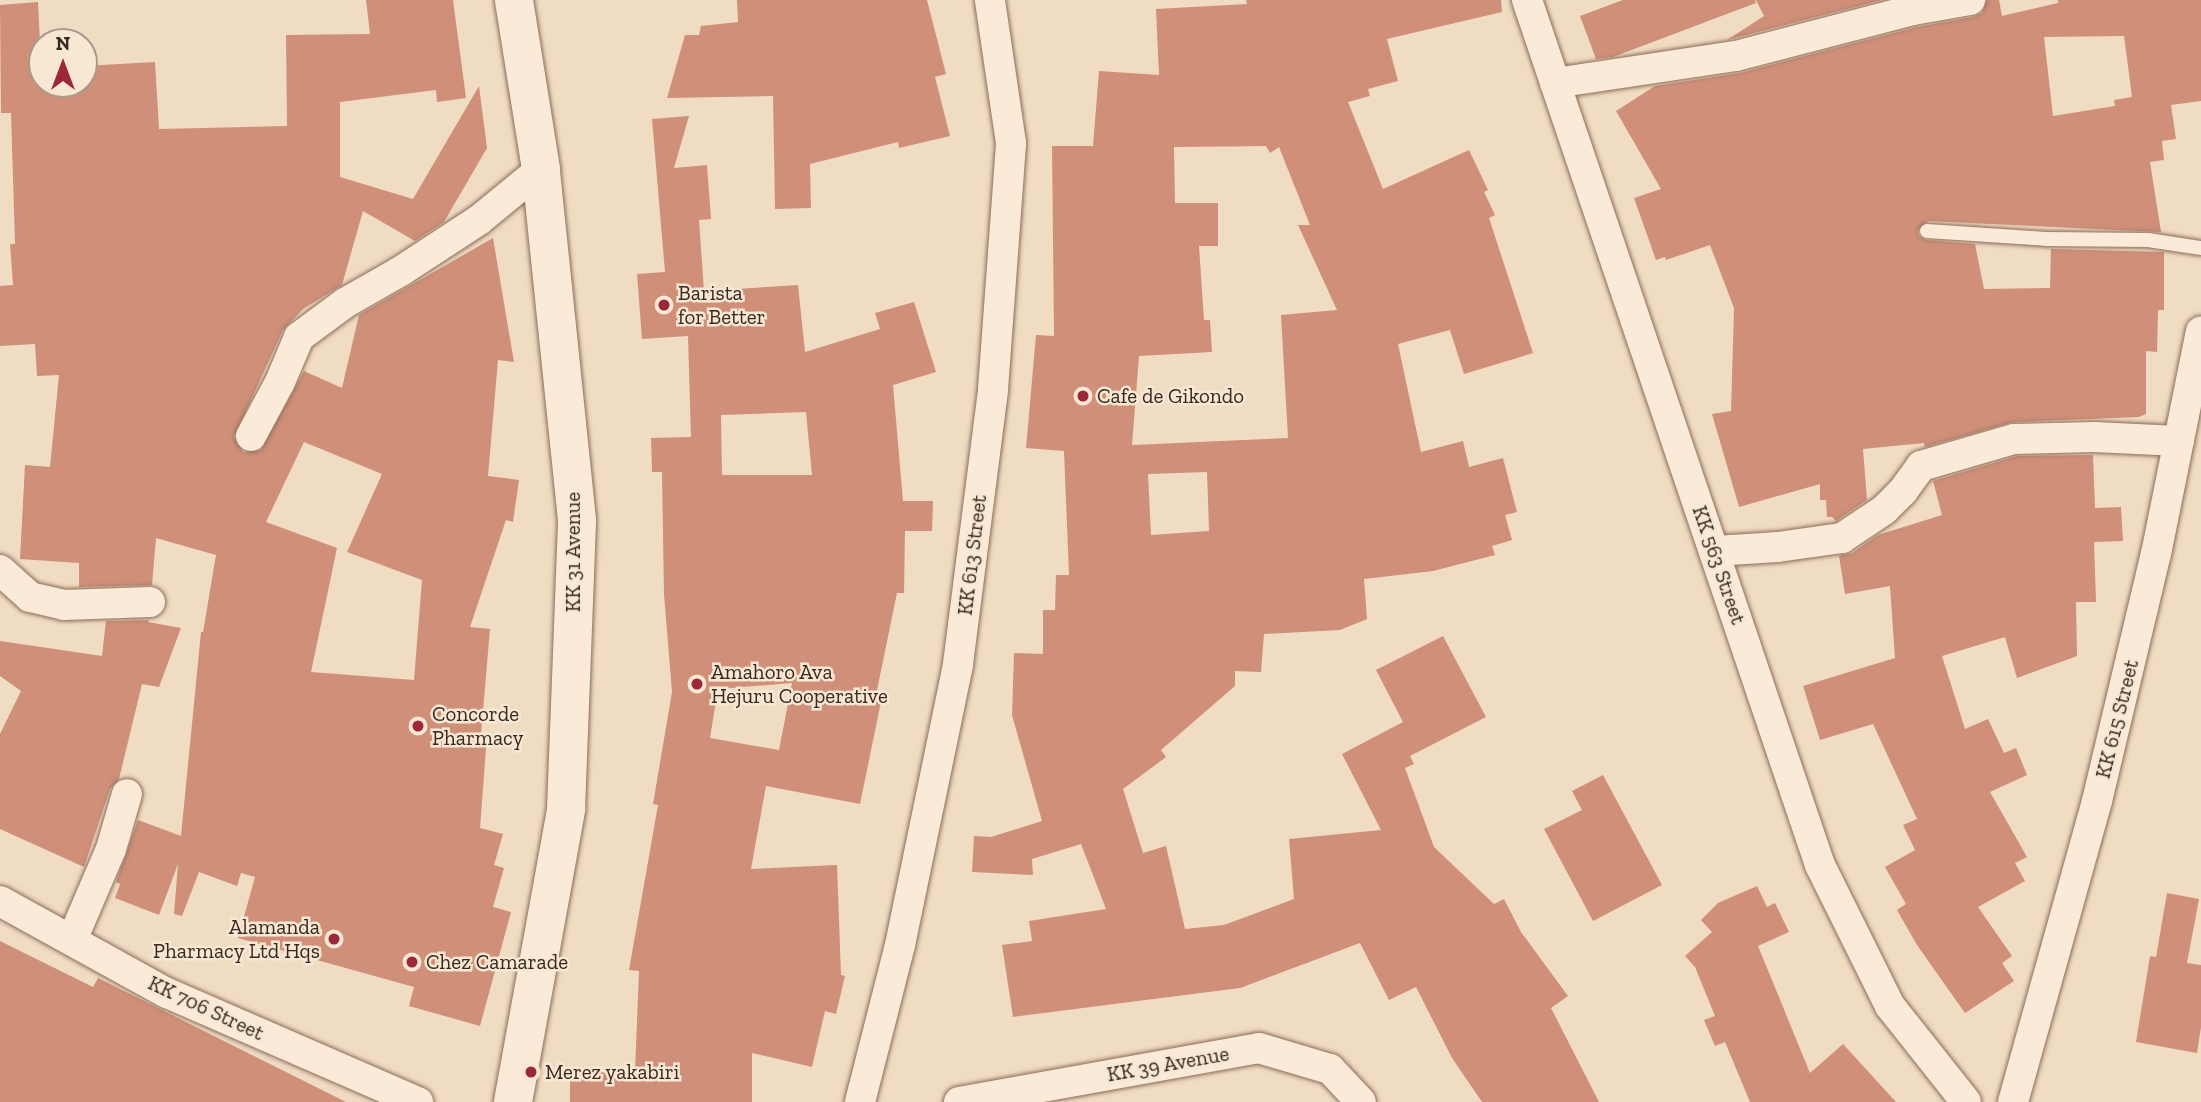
<!DOCTYPE html>
<html>
<head>
<meta charset="utf-8">
<style>
	body { margin:0 }
	#map { position:relative; width:2201px; height:1102px; overflow:hidden; background:#f0dcc3; font-family:"Zilla Slab",serif }
	div>[style] { position:absolute }
	.building>* { inset:0; background:#cf8f78 }
	.roads { filter:drop-shadow(0 0 2px #8b6c59) drop-shadow(0 0 2px #8b6c59) }
	.service>* { height:14px; margin:-7px; padding:0 7px; transform-origin:7px; border-radius:7px; background:#faead7 }
	.minor>* { height:30px; margin:-15px; padding:0 15px; transform-origin:15px; border-radius:15px; background:#faead7 }
	.secondary>* { height:38px; margin:-19px; padding:0 19px; transform-origin:19px; border-radius:19px; background:#faead7 }
	.dots>* { width:19px; height:19px; translate:-50% -50%; box-sizing:border-box; border:4px solid #f7e7d3; border-radius:50% }
	span { translate:-50% -50%; white-space:nowrap; text-align:center; line-height:1.15; -webkit-text-stroke:5px #f7e7d3; paint-order:stroke }
	.poi-label { font-size:21px; color:#3a271e }
	.left { translate:0 -50%; text-align:left }
	.right { translate:-100% -50%; text-align:right }
	.street-label { font-size:21px; color:#3a271e }
	.north { position:absolute; left:28px; top:28px; width:70px; height:70px; box-sizing:border-box; background:#f7e7d3; border:2px solid #ab9a8b; border-radius:50%; rotate:0deg; font-size:19px; font-weight:700; line-height:28px; text-align:center; color:#3a271e }
	.north::after { content:''; display:block; margin:auto; width:24px; height:32px; background:#9c2739; clip-path:polygon(50% 0,100% 100%,50% 72%,0 100%) }
</style>
</head>
<body>
<div id="map">
	<div class="building">
		<i style="clip-path:polygon(evenodd,366px 0,453px 0,466px 98px,437px 102px,436px 90px,340px 102px,340px 177px,413px 199px,479px 86px,487px 148px,444px 222px,415px 241px,363px 211px,342px 285px,303px 309px,283px 330px,234px 437px,243px 452px,261px 450px,304px 371px,342px 388px,359px 315px,493px 238px,514px 362px,498px 360px,488px 476px,519px 480px,513px 522px,506px 520px,470px 627px,490px 629px,481px 734px,487px 735px,480px 828px,503px 834px,494px 865px,504px 868px,493px 907px,511px 912px,480px 1026px,409px 1006px,414px 987px,238px 938px,255px 877px,241px 873px,237px 886px,199px 872px,182px 916px,174px 914px,178px 864px,159px 915px,115px 898px,120px 884px,116px 882px,138px 820px,181px 836px,201px 632px,203px 632px,216px 555px,156px 538px,152px 585px,79px 587px,79px 563px,20px 559px,25px 465px,50px 467px,59px 375px,37px 376px,35px 344px,0 346px,0 286px,13px 285px,10px 244px,15px 244px,11px 113px,1px 113px,0 5px,38px 2px,42px 84px,84px 84px,84px 66px,155px 62px,159px 129px,287px 126px,286px 35px,370px 34px,366px 0,304px 442px,382px 474px,347px 552px,422px 580px,414px 680px,311px 672px,337px 548px,266px 522px,304px 442px)"></i>
		<i style="clip-path:polygon(737px 0,927px 0,946px 74px,935px 77px,950px 136px,899px 148px,898px 142px,810px 164px,811px 208px,775px 209px,773px 96px,667px 98px,685px 35px,699px 35px,701px 26px,738px 22px)"></i>
		<i style="clip-path:polygon(evenodd,1246px 0,1501px 0,1502px 12px,1387px 39px,1398px 81px,1368px 89px,1370px 96px,1348px 102px,1383px 189px,1469px 150px,1488px 190px,1484px 192px,1495px 215px,1489px 218px,1533px 353px,1464px 374px,1450px 330px,1398px 344px,1421px 452px,1463px 441px,1469px 467px,1503px 458px,1517px 512px,1505px 515px,1512px 540px,1492px 546px,1495px 555px,1433px 571px,1364px 579px,1367px 619px,1340px 630px,1264px 634px,1261px 672px,1235px 671px,1235px 686px,1161px 750px,1166px 757px,1123px 789px,1143px 853px,1166px 846px,1185px 929px,1224px 925px,1294px 899px,1289px 839px,1381px 830px,1342px 754px,1403px 722px,1376px 670px,1443px 636px,1486px 717px,1410px 756px,1414px 764px,1405px 768px,1434px 847px,1494px 904px,1504px 899px,1521px 932px,1568px 996px,1551px 1008px,1599px 1102px,1482px 1102px,1452px 1058px,1416px 987px,1389px 1000px,1360px 943px,1240px 988px,1013px 1017px,1002px 945px,1032px 941px,1029px 921px,1106px 909px,1081px 844px,1032px 859px,1033px 875px,972px 872px,974px 836px,991px 837px,1042px 821px,1012px 715px,1014px 653px,1043px 654px,1043px 610px,1055px 610px,1056px 575px,1069px 575px,1064px 451px,1026px 448px,1036px 335px,1054px 336px,1052px 146px,1093px 146px,1099px 71px,1159px 75px,1156px 9px,1247px 4px,1246px 0,1266px 146px,1270px 153px,1279px 147px,1310px 225px,1298px 225px,1337px 310px,1281px 315px,1288px 438px,1132px 445px,1139px 356px,1212px 352px,1210px 320px,1204px 320px,1199px 246px,1218px 246px,1218px 203px,1175px 203px,1174px 147px,1266px 146px,1246px 0,1207px 472px,1209px 531px,1151px 535px,1148px 474px,1207px 472px)"></i>
		<i style="clip-path:polygon(1623px 0,1755px 0,1756px 3px,1613px 57px,1596px 59px,1580px 16px)"></i>
		<i style="clip-path:polygon(1756px 0,1882px 0,1727px 40px,1764px 16px)"></i>
		<i style="clip-path:polygon(evenodd,1987px 0,1999px 0,2002px 16px,2058px 3px,2058px 0,2201px 0,2201px 101px,2171px 105px,2176px 139px,2162px 141px,2164px 160px,2150px 162px,2161px 232px,1928px 221px,1918px 230px,1919px 236px,1926px 240px,1975px 244px,1984px 289px,2050px 288px,2051px 249px,2164px 252px,2164px 310px,2158px 310px,2157px 352px,2146px 351px,2146px 414px,2139px 417px,2013px 422px,1925px 447px,1924px 443px,1863px 449px,1867px 500px,1836px 521px,1832px 517px,1827px 517px,1826px 500px,1820px 500px,1820px 484px,1739px 507px,1712px 414px,1731px 411px,1734px 308px,1710px 245px,1666px 260px,1665px 257px,1656px 260px,1634px 198px,1661px 189px,1616px 111px,1655px 86px,1740px 73px,1917px 27px,1973px 17px,1982px 13px,1987px 0,2124px 36px,2132px 97px,2114px 100px,2115px 106px,2053px 116px,2044px 37px,2124px 36px)"></i>
		<i style="clip-path:polygon(evenodd,689px 116px,674px 168px,707px 165px,711px 219px,699px 220px,704px 291px,798px 285px,805px 352px,880px 329px,875px 313px,914px 302px,936px 372px,893px 385px,903px 501px,933px 501px,932px 531px,905px 531px,904px 593px,897px 593px,876px 695px,882px 697px,860px 804px,766px 786px,751px 869px,837px 865px,841px 975px,845px 976px,836px 1014px,825px 1011px,812px 1067px,752px 1053px,752px 1102px,570px 1102px,570px 1072px,635px 1072px,639px 971px,629px 970px,658px 805px,653px 804px,672px 692px,664px 594px,662px 472px,652px 472px,651px 438px,691px 437px,688px 336px,642px 339px,637px 274px,665px 272px,652px 119px,689px 116px,806px 412px,812px 475px,722px 475px,721px 415px,806px 412px,689px 116px,792px 683px,779px 750px,710px 738px,718px 689px,792px 683px)"></i>
		<i style="clip-path:polygon(2093px 455px,2095px 508px,2121px 507px,2123px 541px,2094px 542px,2096px 602px,2076px 602px,2077px 656px,2017px 678px,2005px 637px,1942px 656px,1965px 729px,1988px 719px,2004px 753px,2016px 748px,2027px 775px,1990px 792px,2027px 857px,2015px 863px,2025px 881px,1978px 907px,2012px 956px,2002px 963px,2014px 981px,1965px 1013px,1917px 945px,1897px 910px,1906px 904px,1885px 867px,1915px 850px,1903px 825px,1917px 819px,1873px 724px,1820px 740px,1803px 686px,1895px 658px,1890px 586px,1845px 594px,1839px 556px,1852px 553px,1878px 535px,1942px 515px,1933px 481px,2017px 456px)"></i>
		<i style="clip-path:polygon(149px 620px,148px 622px,181px 628px,159px 687px,142px 684px,119px 779px,110px 789px,84px 867px,0 829px,0 734px,21px 691px,0 676px,0 641px,102px 656px,106px 621px)"></i>
		<i style="clip-path:polygon(1603px 775px,1662px 885px,1593px 921px,1544px 829px,1582px 810px,1572px 791px)"></i>
		<i style="clip-path:polygon(1757px 886px,1767px 907px,1775px 903px,1789px 932px,1758px 946px,1810px 1073px,1843px 1044px,1896px 1102px,1750px 1102px,1725px 1042px,1715px 1046px,1704px 1020px,1715px 1016px,1695px 967px,1685px 956px,1712px 932px,1701px 920px,1718px 903px)"></i>
		<i style="clip-path:polygon(2167px 893px,2199px 899px,2187px 963px,2201px 965px,2201px 1027px,2197px 1053px,2136px 1042px,2150px 956px,2156px 957px)"></i>
		<i style="clip-path:polygon(0 941px,93px 987px,98px 978px,346px 1102px,0 1102px)"></i>
	</div>
	<div class="roads">
		<div class="service">
			<i style="left:1927px;top:231px;width:119px;rotate:3.8deg"></i>
			<i style="left:2046px;top:239px;width:102px;rotate:0.6deg"></i>
			<i style="left:2148px;top:240px;width:54px;rotate:8.6deg"></i>
		</div>
		<div class="minor">
			<i style="left:1527px;top:0;width:913px;rotate:71.29deg"></i>
			<i style="left:1820px;top:865px;width:157px;rotate:63.6deg"></i>
			<i style="left:1890px;top:1006px;width:122px;rotate:51.6deg"></i>
			<i style="left:1555px;top:83px;width:183px;rotate:-8.5deg"></i>
			<i style="left:1736px;top:56px;width:183px;rotate:-14.6deg"></i>
			<i style="left:1913px;top:10px;width:58px;rotate:-10deg"></i>
			<i style="left:251px;top:436px;width:61px;rotate:-61.8deg"></i>
			<i style="left:280px;top:382px;width:49px;rotate:-67.1deg"></i>
			<i style="left:299px;top:337px;width:57px;rotate:-36.5deg"></i>
			<i style="left:345px;top:303px;width:64px;rotate:-29.7deg"></i>
			<i style="left:401px;top:271px;width:93px;rotate:-33.2deg"></i>
			<i style="left:479px;top:220px;width:80px;rotate:-39.4deg"></i>
			<i style="left:1714px;top:551px;width:64px;rotate:-3.6deg"></i>
			<i style="left:1778px;top:547px;width:65px;rotate:-8deg"></i>
			<i style="left:1842px;top:538px;width:50px;rotate:-33.7deg"></i>
			<i style="left:1884px;top:510px;width:27px;rotate:-45deg"></i>
			<i style="left:1903px;top:491px;width:31px;rotate:-54deg"></i>
			<i style="left:1921px;top:466px;width:97px;rotate:-16.2deg"></i>
			<i style="left:2014px;top:439px;width:80px;rotate:-1.4deg"></i>
			<i style="left:2094px;top:437px;width:85px;rotate:2.7deg"></i>
			<i style="left:0;top:570px;width:40px;rotate:42deg"></i>
			<i style="left:30px;top:597px;width:35px;rotate:13deg"></i>
			<i style="left:64px;top:605px;width:86px;rotate:-2deg"></i>
			<i style="left:0;top:901px;width:191px;rotate:28.9deg"></i>
			<i style="left:167px;top:993px;width:274px;rotate:23.5deg"></i>
			<i style="left:72px;top:940px;width:99px;rotate:-66.8deg"></i>
			<i style="left:111px;top:849px;width:57px;rotate:-73.8deg"></i>
			<i style="left:860px;top:1102px;width:162px;rotate:-75.7deg"></i>
			<i style="left:900px;top:945px;width:287px;rotate:-78.3deg"></i>
			<i style="left:958px;top:664px;width:277px;rotate:-82.7deg"></i>
			<i style="left:993px;top:389px;width:247px;rotate:-85.8deg"></i>
			<i style="left:1011px;top:143px;width:145px;rotate:-98.4deg"></i>
			<i style="left:959px;top:1102px;width:305px;rotate:-10.2deg"></i>
			<i style="left:1259px;top:1048px;width:74px;rotate:16.5deg"></i>
			<i style="left:1330px;top:1069px;width:45px;rotate:46.8deg"></i>
			<i style="left:2013px;top:1102px;width:313px;rotate:-74.4deg"></i>
			<i style="left:2097px;top:801px;width:254px;rotate:-76.6deg"></i>
			<i style="left:2156px;top:554px;width:227px;rotate:-78.6deg"></i>
		</div>
		<div class="secondary">
			<i style="left:513px;top:1102px;width:298px;rotate:-79.7deg"></i>
			<i style="left:566px;top:809px;width:289px;rotate:-87.8deg"></i>
			<i style="left:577px;top:520px;width:353px;rotate:-95.9deg"></i>
			<i style="left:541px;top:169px;width:171px;rotate:-99.1deg"></i>
		</div>
	</div>
	<div class="dots">
		<i style="left:664px;top:305px;background:#9c2739"></i>
		<i style="left:1083px;top:396px;background:#9c2739"></i>
		<i style="left:697px;top:684px;background:#9c2739"></i>
		<i style="left:418px;top:726px;background:#9c2739"></i>
		<i style="left:334px;top:939px;background:#9c2739"></i>
		<i style="left:412px;top:962px;background:#9c2739"></i>
		<i style="left:531px;top:1072px;background:#9c2739"></i>
	</div>
	<div class="poi-label">
		<span class="left" style="left:678px;top:305px">Barista<br>for Better</span>
		<span class="left" style="left:1097px;top:396px">Cafe de Gikondo</span>
		<span class="left" style="left:711px;top:684px">Amahoro Ava<br>Hejuru Cooperative</span>
		<span class="left" style="left:432px;top:726px">Concorde<br>Pharmacy</span>
		<span class="right" style="left:320px;top:939px">Alamanda<br>Pharmacy Ltd Hqs</span>
		<span class="left" style="left:426px;top:962px">Chez Camarade</span>
		<span class="left" style="left:545px;top:1072px">Merez yakabiri</span>
	</div>
	<div class="street-label">
		<span style="left:573px;top:552px;rotate:-90deg">KK 31 Avenue</span>
		<span style="left:972px;top:555px;rotate:-83deg">KK 613 Street</span>
		<span style="left:1719px;top:565px;rotate:71deg">KK 563 Street</span>
		<span style="left:2117px;top:719px;rotate:-76deg">KK 615 Street</span>
		<span style="left:206px;top:1008px;rotate:25deg">KK 706 Street</span>
		<span style="left:1168px;top:1064px;rotate:-10deg">KK 39 Avenue</span>
	</div>
	<div class="north">N</div>
</div>
</body>
</html>
